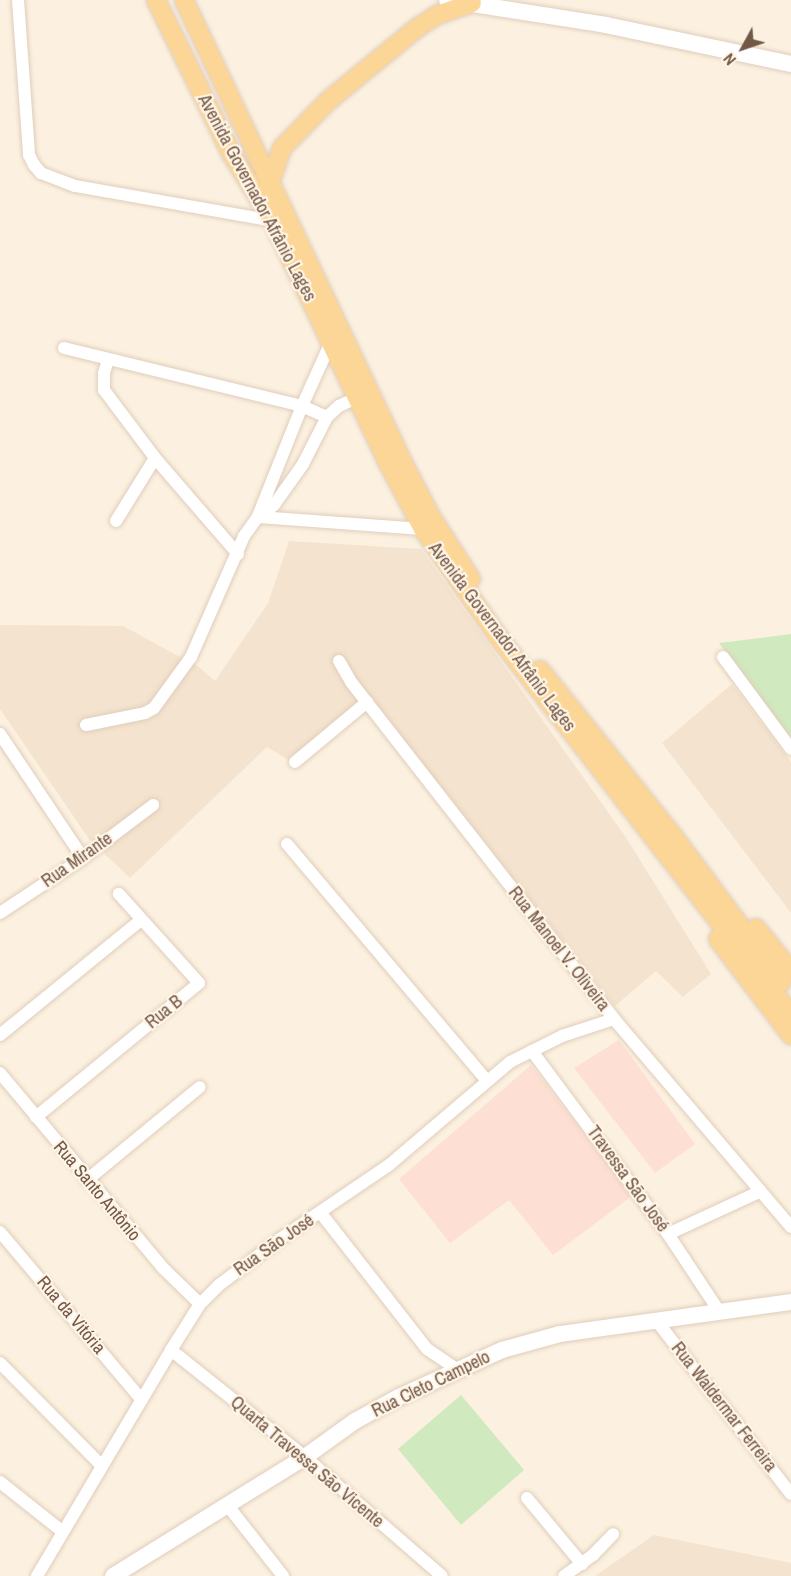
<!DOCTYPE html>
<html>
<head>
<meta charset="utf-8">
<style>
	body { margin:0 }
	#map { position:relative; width:791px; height:1576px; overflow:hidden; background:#fcf1e0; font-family:"Archivo Narrow",sans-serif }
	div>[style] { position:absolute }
	.residential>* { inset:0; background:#f4e3ce }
	.commercial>* { inset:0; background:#fddfd3 }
	.green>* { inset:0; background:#d0e9bf }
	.roads { filter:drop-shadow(0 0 2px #e0cdbc) drop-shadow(0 0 2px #e0cdbc) }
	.street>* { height:12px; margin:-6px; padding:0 6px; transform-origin:6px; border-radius:6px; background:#fff }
	.secondary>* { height:16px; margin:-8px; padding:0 8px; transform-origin:8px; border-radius:8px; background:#fff }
	.primary>* { height:18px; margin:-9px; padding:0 9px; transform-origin:9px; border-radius:9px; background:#fcd697 }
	span { translate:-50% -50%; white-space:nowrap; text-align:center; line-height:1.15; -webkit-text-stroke:4.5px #fff5e6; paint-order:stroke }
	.street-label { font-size:18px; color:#735747 }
	.north { position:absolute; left:713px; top:18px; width:60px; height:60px; -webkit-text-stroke:4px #fff5e6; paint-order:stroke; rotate:230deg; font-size:16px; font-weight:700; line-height:24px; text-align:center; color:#735747 }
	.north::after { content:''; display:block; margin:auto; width:21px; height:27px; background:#735747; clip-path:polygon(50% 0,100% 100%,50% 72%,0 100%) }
</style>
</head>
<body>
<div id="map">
	<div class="residential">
		<i style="clip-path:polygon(289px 541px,421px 549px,625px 836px,711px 974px,683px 997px,656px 971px,615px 1006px,370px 697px,289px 760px,267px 747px,130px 878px,89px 839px,0 709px,0 625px,123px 626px,199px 667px,215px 681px,268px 603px)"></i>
		<i style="clip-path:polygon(732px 684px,791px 762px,791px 913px,662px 743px)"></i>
		<i style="clip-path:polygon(654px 1535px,791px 1563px,791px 1576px,595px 1576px)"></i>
	</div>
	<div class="commercial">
		<i style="clip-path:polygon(619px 1040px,695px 1144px,655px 1173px,574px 1068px)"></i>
		<i style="clip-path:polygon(531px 1065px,632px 1196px,553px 1255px,509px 1200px,450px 1243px,399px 1179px)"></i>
	</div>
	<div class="green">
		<i style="clip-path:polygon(791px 634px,791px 738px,719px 643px)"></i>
		<i style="clip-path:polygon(461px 1395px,524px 1470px,461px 1525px,398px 1449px)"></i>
	</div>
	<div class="roads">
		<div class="street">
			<i style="left:18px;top:0;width:155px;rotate:85.9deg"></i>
			<i style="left:29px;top:155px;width:11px;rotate:63deg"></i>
			<i style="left:34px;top:165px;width:11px;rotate:49deg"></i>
			<i style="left:41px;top:173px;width:36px;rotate:21deg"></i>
			<i style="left:75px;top:186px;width:201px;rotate:10deg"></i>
			<i style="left:64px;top:348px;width:245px;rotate:13.7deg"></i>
			<i style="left:302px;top:406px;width:27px;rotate:24deg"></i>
			<i style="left:108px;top:360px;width:14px;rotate:107deg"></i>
			<i style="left:104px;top:373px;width:17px;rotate:90deg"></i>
			<i style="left:104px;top:390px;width:85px;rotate:53.1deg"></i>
			<i style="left:155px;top:458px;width:127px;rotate:49.2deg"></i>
			<i style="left:258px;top:516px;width:118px;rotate:-68.2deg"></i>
			<i style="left:302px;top:406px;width:70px;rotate:-65.6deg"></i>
			<i style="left:258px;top:517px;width:165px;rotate:4.2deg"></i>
			<i style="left:116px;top:521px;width:74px;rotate:-58.2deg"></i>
			<i style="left:723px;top:657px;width:114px;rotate:53.5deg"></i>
			<i style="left:339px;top:661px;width:24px;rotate:60deg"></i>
			<i style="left:351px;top:682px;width:427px;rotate:52deg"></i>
			<i style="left:614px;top:1019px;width:273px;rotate:49.6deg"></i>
			<i style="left:86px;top:725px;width:60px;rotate:-11.5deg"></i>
			<i style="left:145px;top:713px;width:10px;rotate:-29deg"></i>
			<i style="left:154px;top:708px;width:63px;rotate:-54deg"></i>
			<i style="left:191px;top:657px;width:132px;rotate:-66.3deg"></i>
			<i style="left:244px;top:536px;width:24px;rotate:-54deg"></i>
			<i style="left:258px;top:517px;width:20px;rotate:-37deg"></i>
			<i style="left:274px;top:505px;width:50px;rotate:-54.7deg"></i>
			<i style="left:303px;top:464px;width:53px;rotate:-62.9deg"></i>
			<i style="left:327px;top:417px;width:16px;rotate:-43deg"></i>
			<i style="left:339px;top:406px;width:19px;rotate:-25deg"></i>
			<i style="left:0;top:734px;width:149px;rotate:56.2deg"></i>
			<i style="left:295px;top:762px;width:94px;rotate:-39.8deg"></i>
			<i style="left:287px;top:844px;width:310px;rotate:49.8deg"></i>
			<i style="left:0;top:913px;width:100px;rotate:-33.5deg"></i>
			<i style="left:83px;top:858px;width:88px;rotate:-37.1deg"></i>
			<i style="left:0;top:1035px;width:182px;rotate:-39.2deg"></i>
			<i style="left:532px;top:1051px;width:228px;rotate:53.4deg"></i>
			<i style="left:668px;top:1234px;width:92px;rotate:56.5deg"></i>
			<i style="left:0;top:1073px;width:256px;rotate:50.1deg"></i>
			<i style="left:164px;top:1269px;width:50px;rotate:44.2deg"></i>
			<i style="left:36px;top:1117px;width:211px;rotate:-39.4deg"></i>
			<i style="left:199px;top:983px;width:120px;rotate:-132deg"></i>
			<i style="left:87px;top:1180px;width:146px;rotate:-39.5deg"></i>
			<i style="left:320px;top:1212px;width:174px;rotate:52deg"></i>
			<i style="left:427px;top:1349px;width:36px;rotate:34deg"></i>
			<i style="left:0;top:1232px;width:219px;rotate:49.8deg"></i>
			<i style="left:668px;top:1234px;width:102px;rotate:-24.8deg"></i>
			<i style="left:656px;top:1320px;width:220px;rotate:52.2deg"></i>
			<i style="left:171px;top:1350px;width:171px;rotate:38.6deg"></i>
			<i style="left:305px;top:1457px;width:181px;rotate:41deg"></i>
			<i style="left:0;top:1363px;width:145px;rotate:45.3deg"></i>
			<i style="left:0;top:1482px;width:80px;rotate:38.4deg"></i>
			<i style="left:527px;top:1498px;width:86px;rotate:50.2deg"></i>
			<i style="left:228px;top:1506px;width:89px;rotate:51.8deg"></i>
			<i style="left:37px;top:1576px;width:263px;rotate:-59.3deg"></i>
			<i style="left:171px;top:1350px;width:54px;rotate:-57.8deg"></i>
			<i style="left:200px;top:1304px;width:27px;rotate:-45deg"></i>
			<i style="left:219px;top:1285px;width:76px;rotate:-37deg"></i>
			<i style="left:280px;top:1239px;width:132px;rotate:-34.2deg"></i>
			<i style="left:389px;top:1165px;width:159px;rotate:-40.4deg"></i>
			<i style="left:510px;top:1062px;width:58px;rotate:-26.6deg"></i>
			<i style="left:562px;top:1036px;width:55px;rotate:-18.1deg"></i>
			<i style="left:564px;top:1576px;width:36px;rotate:-36deg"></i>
			<i style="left:593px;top:1555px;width:29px;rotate:-46deg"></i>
		</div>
		<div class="secondary">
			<i style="left:447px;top:0;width:161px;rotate:8.9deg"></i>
			<i style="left:606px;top:25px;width:189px;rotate:11.9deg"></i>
			<i style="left:113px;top:1576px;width:226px;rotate:-31.8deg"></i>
			<i style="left:305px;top:1457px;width:62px;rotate:-35.8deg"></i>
			<i style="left:355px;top:1421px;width:50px;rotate:-28.6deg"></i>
			<i style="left:399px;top:1397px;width:113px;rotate:-24.5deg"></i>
			<i style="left:502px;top:1350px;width:60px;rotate:-15.4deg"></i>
			<i style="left:560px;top:1334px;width:233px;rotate:-7.9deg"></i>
		</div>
		<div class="primary">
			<i style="left:156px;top:0;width:170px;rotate:63.9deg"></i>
			<i style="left:231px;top:153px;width:80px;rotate:58.3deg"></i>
			<i style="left:273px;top:221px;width:268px;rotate:64.6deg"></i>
			<i style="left:388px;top:463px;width:75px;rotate:62.1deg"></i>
			<i style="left:423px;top:529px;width:133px;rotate:55.1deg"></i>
			<i style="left:499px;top:638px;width:476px;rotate:52.2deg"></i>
			<i style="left:184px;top:0;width:514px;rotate:64.68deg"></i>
			<i style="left:404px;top:465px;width:56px;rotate:62.5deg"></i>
			<i style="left:430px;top:515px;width:76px;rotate:57.4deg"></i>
			<i style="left:270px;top:183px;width:37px;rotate:-71deg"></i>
			<i style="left:282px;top:148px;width:66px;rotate:-45.6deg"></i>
			<i style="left:328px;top:101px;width:115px;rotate:-39.4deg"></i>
			<i style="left:417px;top:28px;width:24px;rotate:-33deg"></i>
			<i style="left:437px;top:15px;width:37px;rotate:-19deg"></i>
			<i style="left:540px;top:670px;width:213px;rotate:51.3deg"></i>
			<i style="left:673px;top:836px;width:182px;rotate:53.3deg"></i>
			<i style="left:756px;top:928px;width:55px;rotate:50.9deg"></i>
			<i style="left:718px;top:939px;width:121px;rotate:52.8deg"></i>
		</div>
	</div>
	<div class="street-label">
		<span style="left:257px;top:198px;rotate:62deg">Avenida Governador Afrânio Lages</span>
		<span style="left:502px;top:637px;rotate:53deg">Avenida Governador Afrânio Lages</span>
		<span style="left:77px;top:860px;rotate:-35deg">Rua Mirante</span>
		<span style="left:559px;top:949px;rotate:52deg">Rua Manoel V. Oliveira</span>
		<span style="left:164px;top:1012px;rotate:-39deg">Rua B</span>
		<span style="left:628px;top:1179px;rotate:54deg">Travessa São José</span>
		<span style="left:97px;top:1191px;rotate:50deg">Rua Santo Antônio</span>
		<span style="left:274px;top:1245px;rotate:-35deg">Rua São José</span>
		<span style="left:71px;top:1315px;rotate:50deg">Rua da Vitória</span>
		<span style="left:431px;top:1384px;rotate:-26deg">Rua Cleto Campelo</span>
		<span style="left:724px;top:1407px;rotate:52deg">Rua Waldermar Ferreira</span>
		<span style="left:307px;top:1462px;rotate:40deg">Quarta Travessa São Vicente</span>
	</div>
	<div class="north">N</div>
</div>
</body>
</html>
